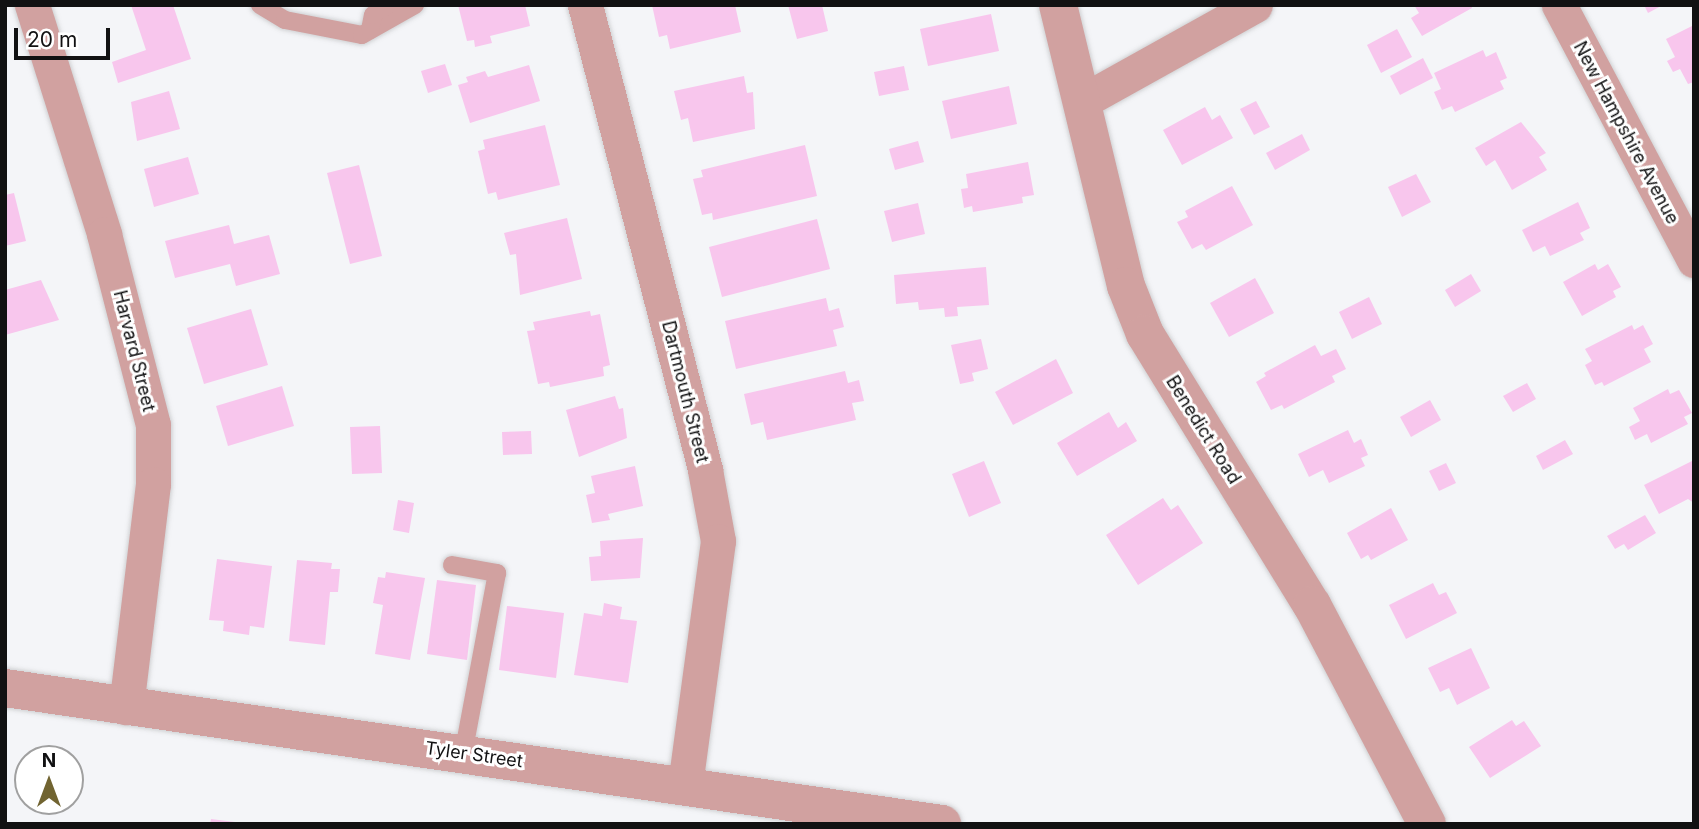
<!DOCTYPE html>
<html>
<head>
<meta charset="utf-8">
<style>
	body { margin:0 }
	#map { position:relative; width:1699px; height:829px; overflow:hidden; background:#f4f5f8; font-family:Inter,sans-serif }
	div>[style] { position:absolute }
	.building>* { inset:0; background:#f8c6ed }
	.roads { filter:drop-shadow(0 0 2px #d0d1d3) drop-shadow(0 0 2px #d0d1d3) }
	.service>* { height:18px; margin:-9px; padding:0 9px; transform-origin:9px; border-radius:9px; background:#d1a1a0 }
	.minor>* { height:35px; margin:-17.5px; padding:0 17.5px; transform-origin:17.5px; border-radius:17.5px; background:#d1a1a0 }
	.tertiary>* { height:38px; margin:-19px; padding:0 19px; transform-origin:19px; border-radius:19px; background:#d1a1a0 }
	span { translate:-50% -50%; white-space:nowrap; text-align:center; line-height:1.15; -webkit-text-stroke:6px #fff; paint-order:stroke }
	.street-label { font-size:18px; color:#111112 }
	.frame { position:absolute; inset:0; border:7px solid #111112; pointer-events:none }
	.north { position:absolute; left:14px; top:745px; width:70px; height:70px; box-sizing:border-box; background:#fff; border:2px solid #a0a0a0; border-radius:50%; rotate:0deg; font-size:19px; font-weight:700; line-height:28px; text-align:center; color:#111112 }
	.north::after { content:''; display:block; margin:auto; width:24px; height:32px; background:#716431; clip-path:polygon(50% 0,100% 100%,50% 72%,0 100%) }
	.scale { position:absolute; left:14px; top:28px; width:96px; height:32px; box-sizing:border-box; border:4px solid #111112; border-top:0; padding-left:9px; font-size:21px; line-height:24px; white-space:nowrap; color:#111112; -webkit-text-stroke:5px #fff; paint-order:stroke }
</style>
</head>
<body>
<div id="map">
	<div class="building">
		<i style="clip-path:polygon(131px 5px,173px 5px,191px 59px,118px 83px,112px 62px,146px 50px)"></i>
		<i style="clip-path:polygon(458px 5px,525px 5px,530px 26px,490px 36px,492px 43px,475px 47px,474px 40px,467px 41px)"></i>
		<i style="clip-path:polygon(652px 5px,735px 5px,741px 32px,670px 49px,667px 35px,659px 37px)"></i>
		<i style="clip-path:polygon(788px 5px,822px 5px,828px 31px,797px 39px)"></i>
		<i style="clip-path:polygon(1414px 5px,1471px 5px,1472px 8px,1422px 36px,1411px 18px,1419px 13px)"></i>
		<i style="clip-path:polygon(1644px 5px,1663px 5px,1648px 13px)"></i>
		<i style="clip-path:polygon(991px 14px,999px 51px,928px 66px,920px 29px)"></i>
		<i style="clip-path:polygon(1694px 25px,1694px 82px,1688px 84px,1680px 69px,1673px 72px,1667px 61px,1675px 57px,1666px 39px)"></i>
		<i style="clip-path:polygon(1397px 29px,1412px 57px,1381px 73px,1367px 45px)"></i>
		<i style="clip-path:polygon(1483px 50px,1486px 57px,1496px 52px,1507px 78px,1500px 81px,1504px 89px,1455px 112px,1452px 106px,1442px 110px,1434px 92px,1441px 89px,1434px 73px)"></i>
		<i style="clip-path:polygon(1423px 58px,1433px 78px,1400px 95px,1390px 76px)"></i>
		<i style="clip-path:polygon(445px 64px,452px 85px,428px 93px,421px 71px)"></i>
		<i style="clip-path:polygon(529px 65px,540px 101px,470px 123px,458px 85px,468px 82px,466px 77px,485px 71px,488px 77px)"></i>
		<i style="clip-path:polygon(904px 66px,909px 90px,879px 96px,874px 72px)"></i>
		<i style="clip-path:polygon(744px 76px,747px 93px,753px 92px,755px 129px,693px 142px,688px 118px,681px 120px,674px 91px)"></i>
		<i style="clip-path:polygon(1009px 86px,1017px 124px,951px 139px,942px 101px)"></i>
		<i style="clip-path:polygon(169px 91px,180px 129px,137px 141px,131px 102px)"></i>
		<i style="clip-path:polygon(1256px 101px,1270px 127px,1254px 135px,1240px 109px)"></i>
		<i style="clip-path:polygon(1205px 107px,1212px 120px,1220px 115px,1233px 138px,1182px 165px,1163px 130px)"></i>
		<i style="clip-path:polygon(1521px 122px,1546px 153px,1539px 157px,1547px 170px,1512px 190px,1495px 160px,1486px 166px,1475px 148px)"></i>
		<i style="clip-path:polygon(545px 125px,560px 185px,498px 200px,496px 192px,488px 194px,478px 151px,485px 149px,483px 140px)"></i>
		<i style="clip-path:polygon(1302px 134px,1310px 150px,1275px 170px,1266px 153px)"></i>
		<i style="clip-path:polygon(918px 141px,924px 162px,895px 170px,889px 149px)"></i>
		<i style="clip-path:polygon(805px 145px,817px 196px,713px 220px,712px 213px,702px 215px,693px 179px,703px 177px,701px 170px)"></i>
		<i style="clip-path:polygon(188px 157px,199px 194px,154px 207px,144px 169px)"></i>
		<i style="clip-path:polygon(1028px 162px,1034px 195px,1022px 197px,1023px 203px,973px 212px,972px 206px,964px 208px,961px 189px,968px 188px,966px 174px)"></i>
		<i style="clip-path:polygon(359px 165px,382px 256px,350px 264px,327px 173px)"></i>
		<i style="clip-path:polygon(1416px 174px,1431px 202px,1402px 217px,1388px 187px)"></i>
		<i style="clip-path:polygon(1232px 186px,1253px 225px,1206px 250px,1202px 244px,1192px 249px,1177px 222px,1188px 217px,1185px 211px)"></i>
		<i style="clip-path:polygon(14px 193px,26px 241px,5px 246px,5px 195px)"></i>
		<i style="clip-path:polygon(1578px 202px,1590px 228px,1580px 233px,1584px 240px,1550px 256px,1545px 246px,1533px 252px,1522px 230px)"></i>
		<i style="clip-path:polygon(918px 203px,925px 234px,892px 242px,884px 211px)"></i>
		<i style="clip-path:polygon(567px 218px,582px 279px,520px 295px,516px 254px,510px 255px,504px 233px)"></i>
		<i style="clip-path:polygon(817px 219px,830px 269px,722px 297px,709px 247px)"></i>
		<i style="clip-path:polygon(229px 225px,234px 244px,269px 235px,280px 274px,236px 286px,230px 264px,175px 278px,165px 241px)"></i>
		<i style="clip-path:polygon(1595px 264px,1598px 270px,1608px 264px,1621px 287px,1613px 291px,1616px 297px,1582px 316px,1563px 282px)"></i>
		<i style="clip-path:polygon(986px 267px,989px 305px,957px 307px,958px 316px,945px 317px,944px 308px,919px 310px,918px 302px,896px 304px,894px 275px)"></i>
		<i style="clip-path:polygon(1471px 274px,1481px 291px,1455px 307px,1445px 290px)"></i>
		<i style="clip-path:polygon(1255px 278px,1274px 313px,1229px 337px,1210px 303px)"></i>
		<i style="clip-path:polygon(41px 280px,59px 320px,5px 335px,5px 290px)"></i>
		<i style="clip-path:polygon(1369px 297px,1382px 324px,1352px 339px,1339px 312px)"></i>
		<i style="clip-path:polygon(826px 298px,829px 311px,839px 308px,844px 327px,833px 330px,837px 346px,736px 369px,725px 321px)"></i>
		<i style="clip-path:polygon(251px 309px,268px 365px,204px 384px,187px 328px)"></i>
		<i style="clip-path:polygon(590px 311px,591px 316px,600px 314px,610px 365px,603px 367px,604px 376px,550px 387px,549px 382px,538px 384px,527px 331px,535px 330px,533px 322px)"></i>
		<i style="clip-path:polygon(1632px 325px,1634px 330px,1643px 325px,1653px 344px,1644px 349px,1651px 362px,1604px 386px,1602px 382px,1595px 385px,1585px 365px,1592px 361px,1585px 349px)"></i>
		<i style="clip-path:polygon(981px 339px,988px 369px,972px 373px,974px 381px,960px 384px,951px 345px)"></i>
		<i style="clip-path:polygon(1315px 345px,1321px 356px,1336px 349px,1346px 369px,1332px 376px,1335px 382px,1284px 409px,1282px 405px,1271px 410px,1256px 382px,1266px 376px,1264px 373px)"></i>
		<i style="clip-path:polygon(1056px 359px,1073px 393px,1013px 425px,995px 392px)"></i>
		<i style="clip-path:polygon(845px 371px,848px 383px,859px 380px,864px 401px,852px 403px,856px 420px,767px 440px,763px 422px,751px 425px,744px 394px)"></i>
		<i style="clip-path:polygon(1527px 383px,1536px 399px,1513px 412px,1503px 396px)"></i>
		<i style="clip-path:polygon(282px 386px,294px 426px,228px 446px,216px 406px)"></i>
		<i style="clip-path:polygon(1668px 389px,1670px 394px,1679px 390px,1692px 413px,1684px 417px,1688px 424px,1651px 443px,1647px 434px,1635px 440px,1629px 427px,1640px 421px,1633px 408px)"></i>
		<i style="clip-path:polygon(615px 396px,619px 409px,623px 408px,627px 438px,579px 457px,566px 410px)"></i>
		<i style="clip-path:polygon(1430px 400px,1441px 420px,1411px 437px,1400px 417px)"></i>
		<i style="clip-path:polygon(1109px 412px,1118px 428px,1126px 422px,1137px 441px,1077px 476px,1057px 443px)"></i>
		<i style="clip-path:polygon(380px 426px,382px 473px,352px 474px,350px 427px)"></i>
		<i style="clip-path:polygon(1348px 430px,1354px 443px,1361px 439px,1368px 455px,1361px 458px,1365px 466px,1329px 483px,1323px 470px,1309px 477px,1298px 454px)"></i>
		<i style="clip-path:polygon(531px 431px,532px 454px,503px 455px,502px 432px)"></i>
		<i style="clip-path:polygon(1565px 440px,1573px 454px,1543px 470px,1536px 456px)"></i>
		<i style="clip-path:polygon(1694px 460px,1694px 503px,1688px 499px,1659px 514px,1644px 485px)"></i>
		<i style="clip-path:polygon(984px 461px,1001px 503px,969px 517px,952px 474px)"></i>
		<i style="clip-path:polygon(1446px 463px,1456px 483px,1439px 491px,1429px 471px)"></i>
		<i style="clip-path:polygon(635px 466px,643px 506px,608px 514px,610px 520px,592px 523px,586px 495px,595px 493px,591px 476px)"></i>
		<i style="clip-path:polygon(1163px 498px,1171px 510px,1178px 505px,1203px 543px,1138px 585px,1106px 535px)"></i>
		<i style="clip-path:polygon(398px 500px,414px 503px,409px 533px,393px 530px)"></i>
		<i style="clip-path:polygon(1391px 508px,1408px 540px,1371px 560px,1368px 555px,1361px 559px,1347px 533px)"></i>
		<i style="clip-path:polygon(1645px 515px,1656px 533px,1628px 550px,1624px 544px,1615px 549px,1607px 536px)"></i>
		<i style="clip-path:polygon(643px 538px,640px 578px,591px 581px,589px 557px,601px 556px,600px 541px)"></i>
		<i style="clip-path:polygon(217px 559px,272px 566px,264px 628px,250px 626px,249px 635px,223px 631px,224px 621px,209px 620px)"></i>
		<i style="clip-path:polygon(297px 560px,332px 563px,331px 569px,340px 569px,338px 592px,330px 592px,325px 645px,289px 641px)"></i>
		<i style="clip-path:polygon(386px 572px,425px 578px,410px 660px,375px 654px,383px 605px,373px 603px,378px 577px,385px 578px)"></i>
		<i style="clip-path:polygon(437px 580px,476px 585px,467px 660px,427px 654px)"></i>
		<i style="clip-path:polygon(1433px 583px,1439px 595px,1446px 592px,1457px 613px,1406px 639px,1389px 605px)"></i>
		<i style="clip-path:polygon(604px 603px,622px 607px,620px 619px,637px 621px,628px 683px,574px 675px,584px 613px,602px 616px)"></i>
		<i style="clip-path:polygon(507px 606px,564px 613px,556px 678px,499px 670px)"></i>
		<i style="clip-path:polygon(1471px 648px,1490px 688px,1457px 705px,1449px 688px,1440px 692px,1428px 668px)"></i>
		<i style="clip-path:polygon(1512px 720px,1516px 726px,1524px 721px,1541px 746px,1490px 778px,1469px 747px)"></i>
		<i style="clip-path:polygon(211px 819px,235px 822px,235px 824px,210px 824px)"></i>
	</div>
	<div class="roads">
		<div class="service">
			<i style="left:260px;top:5px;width:29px;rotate:31deg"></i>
			<i style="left:285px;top:20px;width:78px;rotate:11deg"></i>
			<i style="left:362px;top:35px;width:61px;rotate:-29.5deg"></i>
			<i style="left:370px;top:30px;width:15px;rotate:-79deg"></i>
			<i style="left:373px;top:15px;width:17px;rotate:-36deg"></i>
			<i style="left:452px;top:565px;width:46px;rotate:10.1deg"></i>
			<i style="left:497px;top:573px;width:184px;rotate:100.6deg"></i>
		</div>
		<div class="minor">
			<i style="left:32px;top:5px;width:240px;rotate:72.5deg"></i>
			<i style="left:104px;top:234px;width:197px;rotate:75.6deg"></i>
			<i style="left:153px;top:425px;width:59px;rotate:90deg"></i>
			<i style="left:153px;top:484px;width:225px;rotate:96.9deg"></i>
			<i style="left:585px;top:5px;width:480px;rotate:75.5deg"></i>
			<i style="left:705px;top:470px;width:72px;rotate:79.6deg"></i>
			<i style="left:718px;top:541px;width:246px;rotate:97.7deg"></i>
			<i style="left:1559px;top:5px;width:289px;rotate:62.1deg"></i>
			<i style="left:1081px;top:102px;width:199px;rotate:-29.1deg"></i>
		</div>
		<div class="tertiary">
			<i style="left:1058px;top:5px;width:289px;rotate:76.4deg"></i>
			<i style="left:1126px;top:286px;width:52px;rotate:68.4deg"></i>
			<i style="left:1145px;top:334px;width:318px;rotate:58.4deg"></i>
			<i style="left:1312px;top:605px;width:247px;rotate:62.3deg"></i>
			<i style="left:5px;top:688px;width:947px;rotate:8.26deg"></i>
		</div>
	</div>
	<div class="street-label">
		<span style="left:1626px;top:133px;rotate:62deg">New Hampshire Avenue</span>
		<span style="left:134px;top:351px;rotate:76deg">Harvard Street</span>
		<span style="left:685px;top:392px;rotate:76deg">Dartmouth Street</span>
		<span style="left:1203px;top:430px;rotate:58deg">Benedict Road</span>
		<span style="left:474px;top:755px;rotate:8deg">Tyler Street</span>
	</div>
	<div class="frame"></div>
	<div class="north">N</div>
	<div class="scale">20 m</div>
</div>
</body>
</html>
